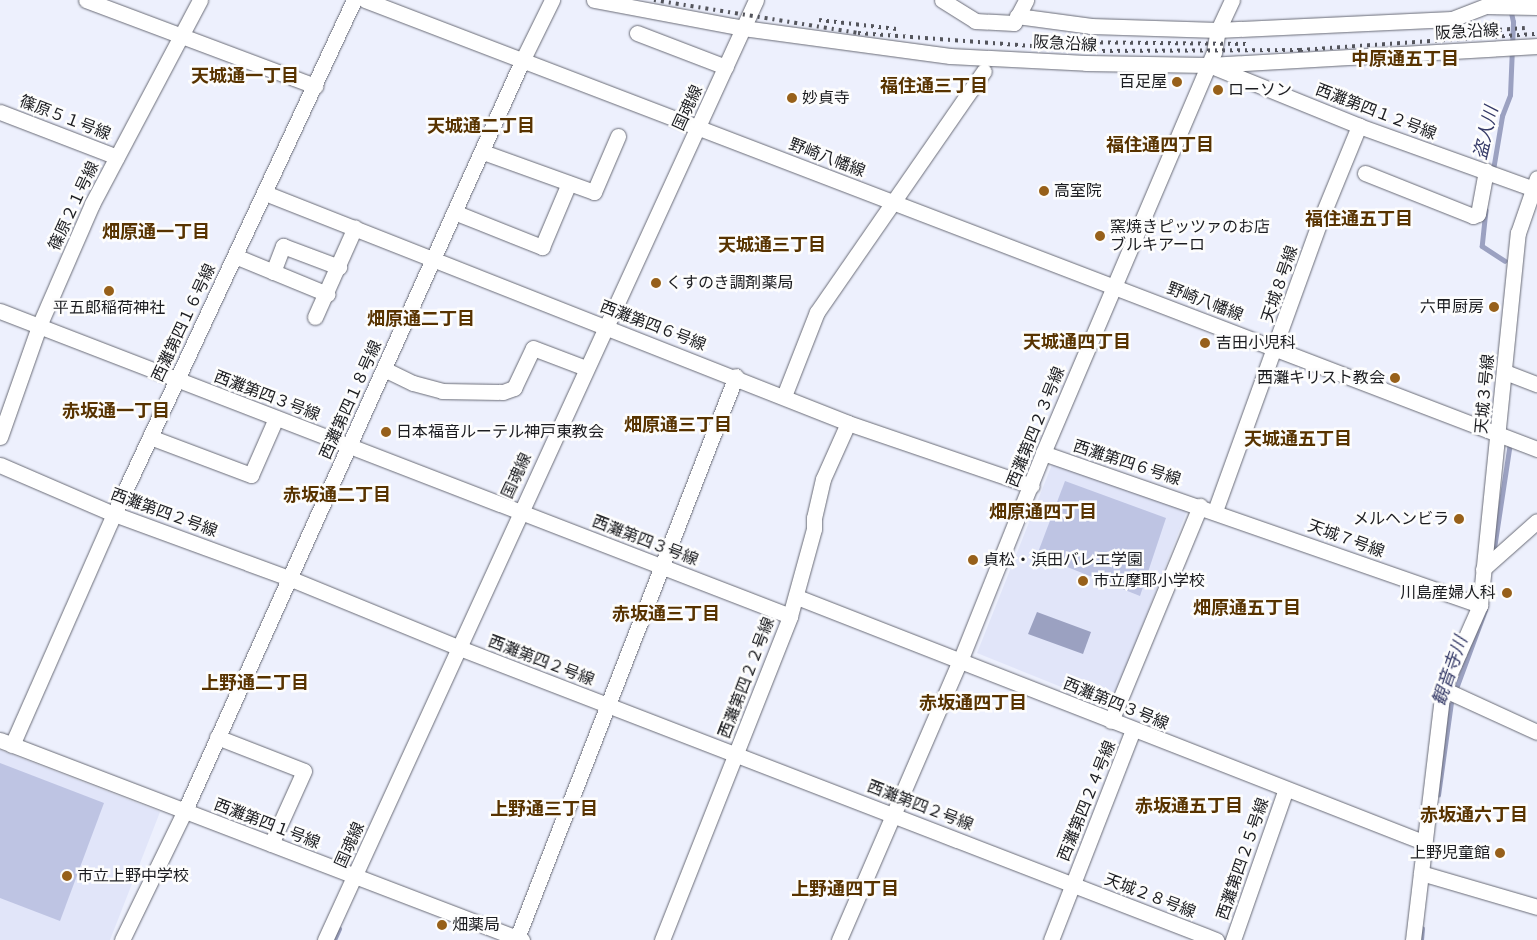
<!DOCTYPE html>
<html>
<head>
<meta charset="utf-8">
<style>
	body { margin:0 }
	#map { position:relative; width:1537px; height:940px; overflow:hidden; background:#edf0fd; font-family:Karla,"Noto Sans JP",sans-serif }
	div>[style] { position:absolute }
	.built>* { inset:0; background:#e1e5f9 }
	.green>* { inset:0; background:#bec4e3 }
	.water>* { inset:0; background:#9ba1c1 }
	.stream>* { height:4.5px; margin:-2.25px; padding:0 2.25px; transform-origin:2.25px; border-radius:2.25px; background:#9ba1c1 }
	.roads { filter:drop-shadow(0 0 1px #696b76) drop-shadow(0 0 1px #696b76) }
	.minor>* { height:15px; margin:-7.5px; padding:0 7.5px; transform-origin:7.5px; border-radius:7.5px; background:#fff }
	.rail>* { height:4px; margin-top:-2px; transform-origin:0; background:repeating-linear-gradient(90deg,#54555c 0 2.5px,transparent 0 7.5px) }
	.dots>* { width:14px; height:14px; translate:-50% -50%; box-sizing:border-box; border:2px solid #fdfdfd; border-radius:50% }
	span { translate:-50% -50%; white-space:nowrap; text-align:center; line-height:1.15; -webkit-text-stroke:5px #fdfdfd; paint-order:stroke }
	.street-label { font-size:16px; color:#1c1d21 }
	.poi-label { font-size:16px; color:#1c1d21 }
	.right { translate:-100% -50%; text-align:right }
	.left { translate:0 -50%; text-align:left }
	.neighbourhood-label { font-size:18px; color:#583300; font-weight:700 }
	.water-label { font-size:18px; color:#353a67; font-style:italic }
</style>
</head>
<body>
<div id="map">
	<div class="built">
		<i style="clip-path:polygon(1053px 462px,1188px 508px,1111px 707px,977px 653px)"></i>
		<i style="clip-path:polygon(0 750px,160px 812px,110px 940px,0 940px)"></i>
	</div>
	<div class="green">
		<i style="clip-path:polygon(1065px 481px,1166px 518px,1140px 596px,1037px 555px)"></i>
		<i style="clip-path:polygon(0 763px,104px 803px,60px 921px,0 898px)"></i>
	</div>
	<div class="water">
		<i style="clip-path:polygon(1037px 612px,1091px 632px,1083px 654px,1028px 634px)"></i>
	</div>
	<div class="stream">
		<i style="left:1493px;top:170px;width:55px;rotate:-80.5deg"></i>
		<i style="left:1502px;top:116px;width:22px;rotate:-69deg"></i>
		<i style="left:1510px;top:95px;width:73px;rotate:-87.6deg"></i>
		<i style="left:1513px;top:22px;width:14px;rotate:-102deg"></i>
		<i style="left:1486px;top:210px;width:36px;rotate:96deg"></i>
		<i style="left:1482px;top:246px;width:27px;rotate:33deg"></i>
		<i style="left:1493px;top:555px;width:113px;rotate:-81.4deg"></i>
		<i style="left:1438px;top:795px;width:94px;rotate:-82deg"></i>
		<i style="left:1451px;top:702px;width:98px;rotate:-69.7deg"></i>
		<i style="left:334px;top:940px;width:12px;rotate:-66deg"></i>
		<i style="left:1421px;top:940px;width:11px;rotate:-85deg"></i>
	</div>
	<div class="roads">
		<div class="minor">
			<i style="left:86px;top:0;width:245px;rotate:20.6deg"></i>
			<i style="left:365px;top:0;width:1255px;rotate:20.96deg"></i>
			<i style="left:594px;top:0;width:152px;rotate:10.6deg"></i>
			<i style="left:743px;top:28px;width:209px;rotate:7.7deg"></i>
			<i style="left:950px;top:56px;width:136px;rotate:2.9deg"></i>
			<i style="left:1086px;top:63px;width:123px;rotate:0.9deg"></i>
			<i style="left:1209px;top:65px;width:329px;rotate:-3.3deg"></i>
			<i style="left:942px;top:0;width:39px;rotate:32deg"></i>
			<i style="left:975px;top:21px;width:39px;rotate:3deg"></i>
			<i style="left:1014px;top:23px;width:26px;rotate:-62deg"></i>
			<i style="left:1017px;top:16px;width:75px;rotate:7.7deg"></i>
			<i style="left:1091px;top:26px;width:127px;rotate:1.8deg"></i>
			<i style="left:1218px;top:30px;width:234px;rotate:-2.7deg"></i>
			<i style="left:1452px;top:19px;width:36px;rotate:-21deg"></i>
			<i style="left:1486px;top:6px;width:51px;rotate:1.1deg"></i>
			<i style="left:637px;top:33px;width:95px;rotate:20.9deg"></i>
			<i style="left:1214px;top:67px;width:157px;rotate:22.1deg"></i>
			<i style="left:1359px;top:126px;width:189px;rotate:19.8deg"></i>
			<i style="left:0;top:112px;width:125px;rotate:21deg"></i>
			<i style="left:483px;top:152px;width:118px;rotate:19.8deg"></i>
			<i style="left:594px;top:192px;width:61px;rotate:-66.8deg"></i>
			<i style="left:1365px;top:173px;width:116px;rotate:21.7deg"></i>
			<i style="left:1473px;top:216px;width:5px;rotate:-22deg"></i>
			<i style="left:1478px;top:214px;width:44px;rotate:-79.5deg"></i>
			<i style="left:265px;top:193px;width:627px;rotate:21.53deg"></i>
			<i style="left:848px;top:423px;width:194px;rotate:18.9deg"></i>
			<i style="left:454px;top:212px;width:95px;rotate:21.7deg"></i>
			<i style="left:542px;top:247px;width:69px;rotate:-67.1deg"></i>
			<i style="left:235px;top:256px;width:100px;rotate:22.4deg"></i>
			<i style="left:273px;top:272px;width:28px;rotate:-69deg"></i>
			<i style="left:283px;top:246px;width:60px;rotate:20.6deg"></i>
			<i style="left:0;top:311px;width:847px;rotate:21.11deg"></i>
			<i style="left:315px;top:317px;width:98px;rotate:-66deg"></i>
			<i style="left:384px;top:369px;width:32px;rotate:26deg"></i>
			<i style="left:413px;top:383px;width:30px;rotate:15deg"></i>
			<i style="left:442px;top:391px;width:61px;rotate:0.9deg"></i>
			<i style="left:503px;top:392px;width:12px;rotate:-20deg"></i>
			<i style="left:514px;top:388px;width:44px;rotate:-64.6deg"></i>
			<i style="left:533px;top:348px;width:57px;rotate:20.7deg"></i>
			<i style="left:1505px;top:372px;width:34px;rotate:21deg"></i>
			<i style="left:784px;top:396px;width:90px;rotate:-68.6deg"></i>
			<i style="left:817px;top:312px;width:293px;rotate:-55.3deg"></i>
			<i style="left:0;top:437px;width:118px;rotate:-70.6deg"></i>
			<i style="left:39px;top:326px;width:133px;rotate:-66.5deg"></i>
			<i style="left:92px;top:204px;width:231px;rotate:-62.1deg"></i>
			<i style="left:150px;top:437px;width:108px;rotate:20.6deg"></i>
			<i style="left:251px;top:475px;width:62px;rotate:-66.3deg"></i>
			<i style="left:1043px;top:453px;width:463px;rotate:19.2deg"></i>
			<i style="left:0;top:465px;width:124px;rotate:23.3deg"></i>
			<i style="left:114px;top:514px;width:186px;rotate:20.1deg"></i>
			<i style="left:289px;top:578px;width:182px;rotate:22.3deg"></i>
			<i style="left:457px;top:647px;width:814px;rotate:21.11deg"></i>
			<i style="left:1215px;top:511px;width:308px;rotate:-70.1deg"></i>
			<i style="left:1320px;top:221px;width:103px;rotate:-67.7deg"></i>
			<i style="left:1483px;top:569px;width:72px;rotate:-41.6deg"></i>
			<i style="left:797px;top:597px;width:672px;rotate:21.37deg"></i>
			<i style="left:1443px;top:689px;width:103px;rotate:24.6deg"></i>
			<i style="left:1111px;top:721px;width:233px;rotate:-67.5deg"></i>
			<i style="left:217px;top:737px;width:93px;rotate:21.3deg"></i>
			<i style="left:304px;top:771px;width:80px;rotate:114.3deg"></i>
			<i style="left:0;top:740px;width:559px;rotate:20.96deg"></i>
			<i style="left:12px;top:745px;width:253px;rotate:-66.2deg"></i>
			<i style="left:114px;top:514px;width:567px;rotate:-64.97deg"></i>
			<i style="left:1421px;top:873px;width:121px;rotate:16.3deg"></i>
			<i style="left:517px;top:938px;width:603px;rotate:-68.71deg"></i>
			<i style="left:122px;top:940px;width:144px;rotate:-64.1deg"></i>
			<i style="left:185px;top:810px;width:824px;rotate:-65.77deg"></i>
			<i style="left:523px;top:59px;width:66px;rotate:-63.8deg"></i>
			<i style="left:325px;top:940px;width:1034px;rotate:-65.37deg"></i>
			<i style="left:662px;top:940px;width:348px;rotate:-68.4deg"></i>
			<i style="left:790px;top:616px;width:90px;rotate:-74.6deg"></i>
			<i style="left:814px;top:529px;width:11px;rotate:-90deg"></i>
			<i style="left:814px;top:518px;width:40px;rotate:-77deg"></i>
			<i style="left:823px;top:479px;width:61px;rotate:-65.9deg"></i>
			<i style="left:839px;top:940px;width:304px;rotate:-66.6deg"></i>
			<i style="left:960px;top:661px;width:224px;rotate:-68.2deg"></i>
			<i style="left:1043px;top:453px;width:436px;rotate:-66.9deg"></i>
			<i style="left:1214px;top:52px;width:22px;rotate:-80deg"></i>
			<i style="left:1218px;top:30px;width:33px;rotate:-65deg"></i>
			<i style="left:1051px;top:940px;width:225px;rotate:-68.7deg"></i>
			<i style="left:1233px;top:940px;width:160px;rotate:-70.7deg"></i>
			<i style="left:1413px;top:940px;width:253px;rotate:-83.2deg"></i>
			<i style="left:1443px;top:689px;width:92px;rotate:-66.2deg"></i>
			<i style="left:1480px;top:605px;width:374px;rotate:-84.2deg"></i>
			<i style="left:1518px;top:233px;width:58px;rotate:-70.9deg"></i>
		</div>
	</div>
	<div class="rail">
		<i style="left:654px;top:0;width:207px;rotate:9.2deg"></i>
		<i style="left:858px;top:33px;width:238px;rotate:4.3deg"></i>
		<i style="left:1095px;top:51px;width:205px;rotate:-0.3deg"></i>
		<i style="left:1300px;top:50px;width:238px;rotate:-3.9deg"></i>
		<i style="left:819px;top:20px;width:78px;rotate:6.7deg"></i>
		<i style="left:1440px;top:34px;width:85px;rotate:-4deg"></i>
		<i style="left:1063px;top:42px;width:185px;rotate:0.6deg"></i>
	</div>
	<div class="dots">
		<i style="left:1177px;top:82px;background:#97601a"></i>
		<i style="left:1218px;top:90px;background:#97601a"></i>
		<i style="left:792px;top:98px;background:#97601a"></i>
		<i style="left:1044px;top:191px;background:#97601a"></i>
		<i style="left:1100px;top:236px;background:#97601a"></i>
		<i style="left:656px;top:283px;background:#97601a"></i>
		<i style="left:109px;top:291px;background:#97601a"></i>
		<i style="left:1494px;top:307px;background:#97601a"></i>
		<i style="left:1205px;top:343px;background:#97601a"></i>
		<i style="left:1395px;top:378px;background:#97601a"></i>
		<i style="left:386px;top:432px;background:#97601a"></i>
		<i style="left:1459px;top:519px;background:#97601a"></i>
		<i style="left:973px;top:560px;background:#97601a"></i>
		<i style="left:1083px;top:581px;background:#97601a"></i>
		<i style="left:1507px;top:593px;background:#97601a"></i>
		<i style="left:1500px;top:853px;background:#97601a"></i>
		<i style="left:67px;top:876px;background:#97601a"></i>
		<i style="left:442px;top:925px;background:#97601a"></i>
	</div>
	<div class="street-label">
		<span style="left:1467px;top:32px;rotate:-3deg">阪急沿線</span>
		<span style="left:1065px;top:44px;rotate:3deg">阪急沿線</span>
		<span style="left:688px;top:108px;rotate:-65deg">国魂線</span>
		<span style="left:1376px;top:112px;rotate:21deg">西灘第四１２号線</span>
		<span style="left:65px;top:118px;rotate:21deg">篠原５１号線</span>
		<span style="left:827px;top:158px;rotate:21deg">野崎八幡線</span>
		<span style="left:74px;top:206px;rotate:-65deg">篠原２１号線</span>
		<span style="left:1280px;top:284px;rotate:-71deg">天城８号線</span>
		<span style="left:1205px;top:302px;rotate:21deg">野崎八幡線</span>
		<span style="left:184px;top:323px;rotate:-65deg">西灘第四１６号線</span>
		<span style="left:653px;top:326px;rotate:21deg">西灘第四６号線</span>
		<span style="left:1485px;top:394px;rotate:-85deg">天城３号線</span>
		<span style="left:267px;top:396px;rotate:21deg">西灘第四３号線</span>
		<span style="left:351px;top:400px;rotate:-66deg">西灘第四１８号線</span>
		<span style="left:1036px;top:427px;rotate:-68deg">西灘第四２３号線</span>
		<span style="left:1127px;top:463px;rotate:18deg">西灘第四６号線</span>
		<span style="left:517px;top:476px;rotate:-65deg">国魂線</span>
		<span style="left:164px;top:513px;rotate:20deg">西灘第四２号線</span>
		<span style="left:1346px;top:539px;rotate:20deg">天城７号線</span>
		<span style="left:645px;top:541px;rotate:21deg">西灘第四３号線</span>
		<span style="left:541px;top:661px;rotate:21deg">西灘第四２号線</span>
		<span style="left:747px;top:678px;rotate:-69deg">西灘第四２２号線</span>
		<span style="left:1116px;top:704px;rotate:22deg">西灘第四３号線</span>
		<span style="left:1087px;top:801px;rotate:-68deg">西灘第四２４号線</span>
		<span style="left:920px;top:806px;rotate:21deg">西灘第四２号線</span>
		<span style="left:267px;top:824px;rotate:21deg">西灘第四１号線</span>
		<span style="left:350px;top:845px;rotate:-66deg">国魂線</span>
		<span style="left:1243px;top:859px;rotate:-71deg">西灘第四２５号線</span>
		<span style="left:1150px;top:896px;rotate:21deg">天城２８号線</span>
	</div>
	<div class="poi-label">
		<span class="right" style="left:1167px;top:82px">百足屋</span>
		<span class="left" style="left:1228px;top:90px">ローソン</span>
		<span class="left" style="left:802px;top:98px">妙貞寺</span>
		<span class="left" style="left:1054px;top:191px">高室院</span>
		<span class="left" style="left:1110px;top:236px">窯焼きピッツァのお店<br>ブルキアーロ</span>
		<span class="left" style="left:666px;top:283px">くすのき調剤薬局</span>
		<span class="right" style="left:1484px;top:307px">六甲厨房</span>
		<span style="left:109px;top:308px">平五郎稲荷神社</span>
		<span class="left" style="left:1216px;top:343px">吉田小児科</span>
		<span class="right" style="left:1385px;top:378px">西灘キリスト教会</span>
		<span class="left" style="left:396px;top:432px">日本福音ルーテル神戸東教会</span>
		<span class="right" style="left:1449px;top:519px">メルヘンビラ</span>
		<span class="left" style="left:983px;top:560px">貞松・浜田バレエ学園</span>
		<span class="left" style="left:1093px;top:581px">市立摩耶小学校</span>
		<span class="right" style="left:1496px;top:593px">川島産婦人科</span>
		<span class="right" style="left:1490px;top:853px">上野児童館</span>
		<span class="left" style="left:77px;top:876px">市立上野中学校</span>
		<span class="left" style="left:452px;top:925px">畑薬局</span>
	</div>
	<div class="neighbourhood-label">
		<span style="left:1405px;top:59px">中原通五丁目</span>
		<span style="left:245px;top:76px">天城通一丁目</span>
		<span style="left:934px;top:86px">福住通三丁目</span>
		<span style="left:481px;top:126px">天城通二丁目</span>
		<span style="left:1160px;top:145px">福住通四丁目</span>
		<span style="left:1359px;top:219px">福住通五丁目</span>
		<span style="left:156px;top:232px">畑原通一丁目</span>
		<span style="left:772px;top:245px">天城通三丁目</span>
		<span style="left:421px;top:319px">畑原通二丁目</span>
		<span style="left:1077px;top:342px">天城通四丁目</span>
		<span style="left:116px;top:411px">赤坂通一丁目</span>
		<span style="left:678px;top:425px">畑原通三丁目</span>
		<span style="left:1298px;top:439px">天城通五丁目</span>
		<span style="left:337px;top:495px">赤坂通二丁目</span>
		<span style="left:1043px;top:512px">畑原通四丁目</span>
		<span style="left:1247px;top:608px">畑原通五丁目</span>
		<span style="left:666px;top:614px">赤坂通三丁目</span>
		<span style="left:255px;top:683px">上野通二丁目</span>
		<span style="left:973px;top:703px">赤坂通四丁目</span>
		<span style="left:1189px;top:806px">赤坂通五丁目</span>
		<span style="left:544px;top:809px">上野通三丁目</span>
		<span style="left:1474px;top:815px">赤坂通六丁目</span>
		<span style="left:845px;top:889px">上野通四丁目</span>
	</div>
	<div class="water-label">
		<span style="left:1486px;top:133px;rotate:-77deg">盗人川</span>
		<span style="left:1450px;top:671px;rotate:-71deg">観音寺川</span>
	</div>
</div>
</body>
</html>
